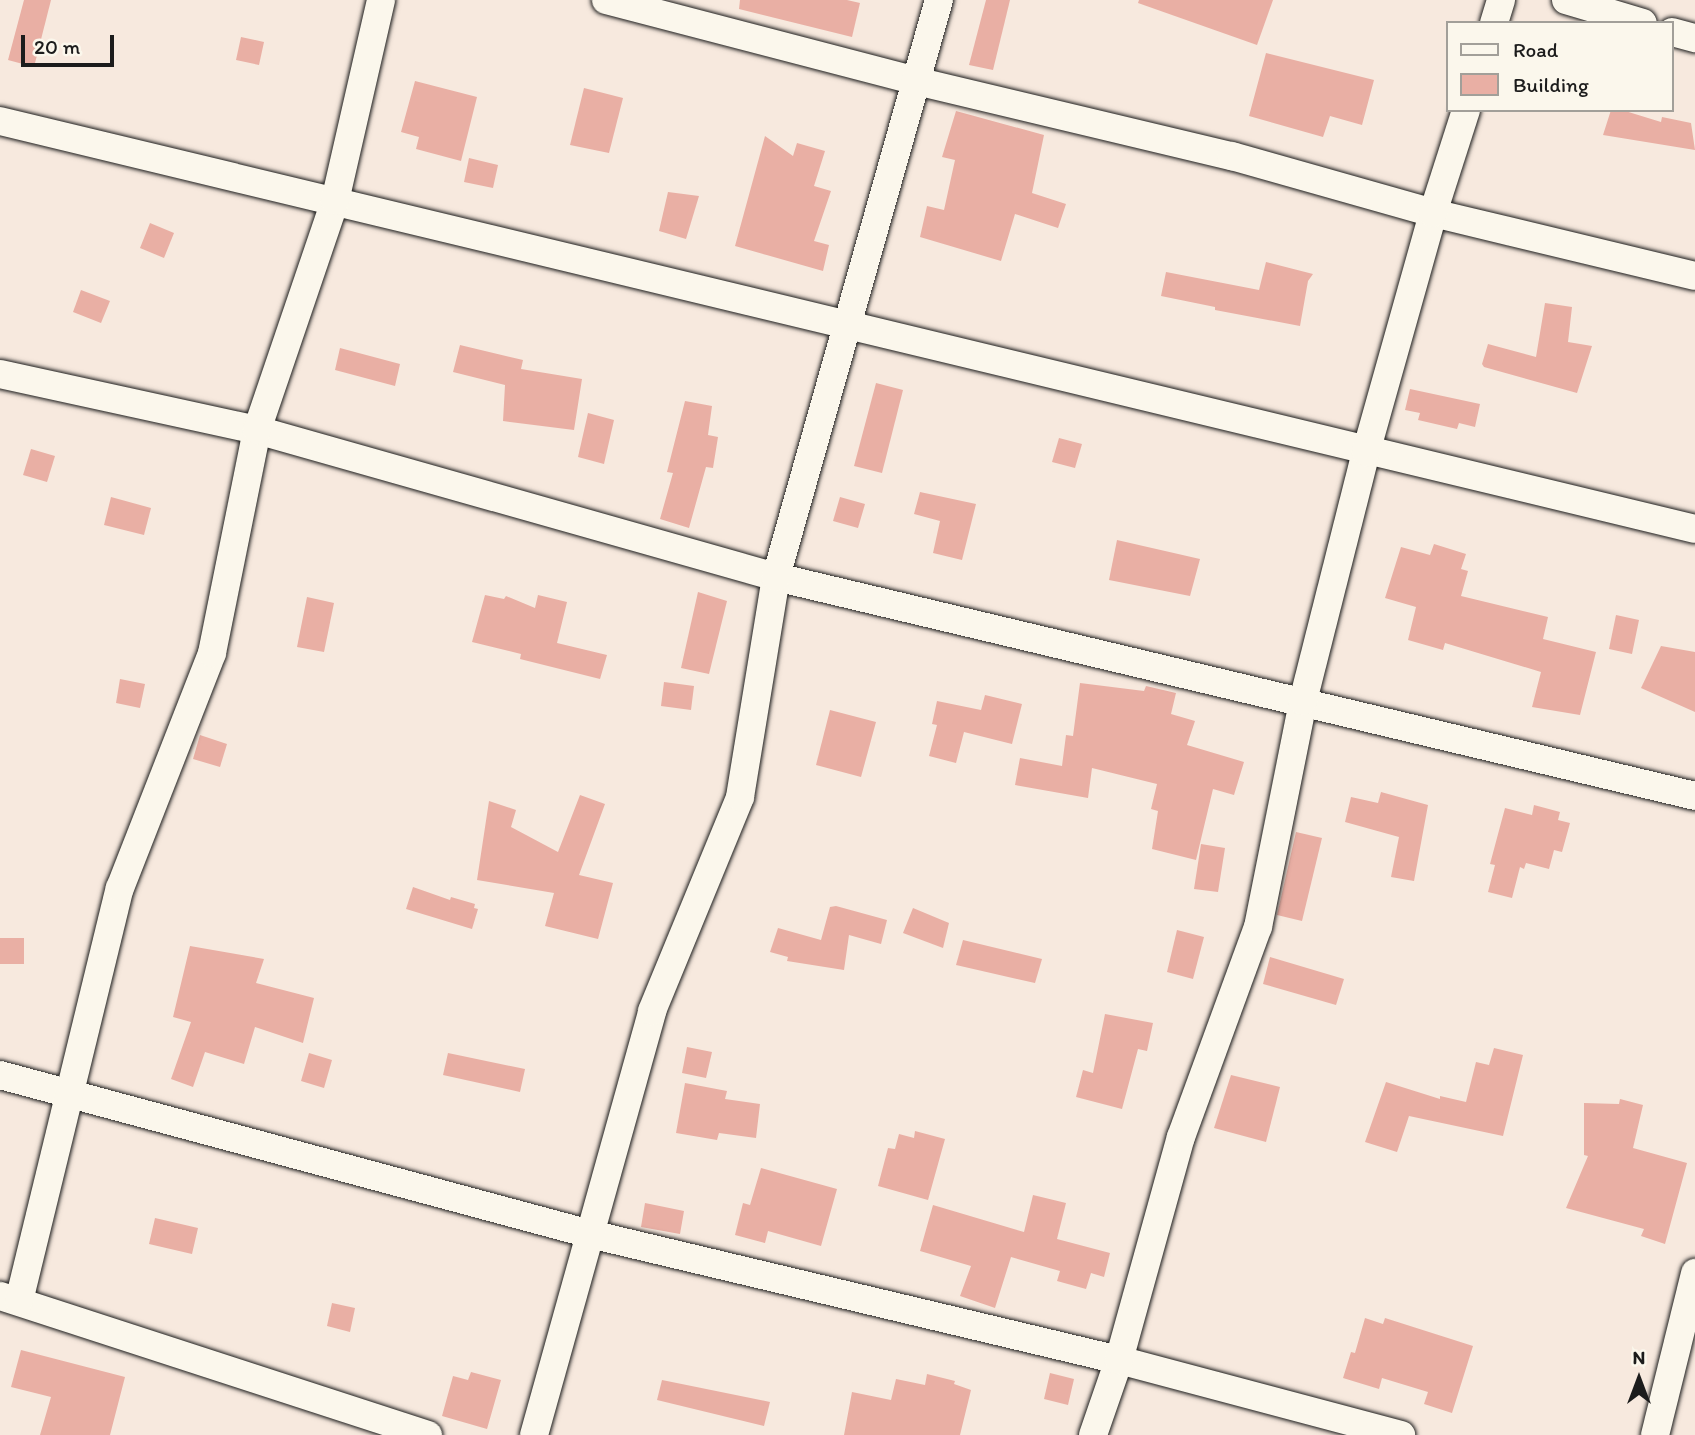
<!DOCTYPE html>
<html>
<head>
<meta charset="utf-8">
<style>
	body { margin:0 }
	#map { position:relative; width:1695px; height:1435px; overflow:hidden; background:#f7e9de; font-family:Itim,sans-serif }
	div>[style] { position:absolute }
	.building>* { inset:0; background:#e9afa4 }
	.roads { filter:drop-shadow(0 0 2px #1c1c1c) drop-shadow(0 0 2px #1c1c1c) }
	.minor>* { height:28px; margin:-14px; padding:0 14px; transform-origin:14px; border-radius:14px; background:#fbf7ec }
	span { translate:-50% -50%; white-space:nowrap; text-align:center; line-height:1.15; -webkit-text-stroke:5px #fbf7ec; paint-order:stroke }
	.legend { position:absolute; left:1446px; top:21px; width:228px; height:91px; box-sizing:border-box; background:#fbf7ec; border:2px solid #a29f99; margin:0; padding:9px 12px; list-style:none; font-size:21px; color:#1c1c1c }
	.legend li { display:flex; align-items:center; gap:14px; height:35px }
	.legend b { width:35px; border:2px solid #a29f99 }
	.north { position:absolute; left:1604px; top:1344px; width:70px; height:70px; -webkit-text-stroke:5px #fbf7ec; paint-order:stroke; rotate:0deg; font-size:19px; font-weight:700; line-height:28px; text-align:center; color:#1c1c1c }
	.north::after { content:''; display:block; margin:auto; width:24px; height:32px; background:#1c1c1c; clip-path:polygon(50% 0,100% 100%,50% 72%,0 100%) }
	.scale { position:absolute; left:21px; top:35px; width:93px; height:32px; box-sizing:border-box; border:4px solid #1c1c1c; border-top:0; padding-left:9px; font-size:21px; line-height:24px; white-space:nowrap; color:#1c1c1c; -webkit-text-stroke:5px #fbf7ec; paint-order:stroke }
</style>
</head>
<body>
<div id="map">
	<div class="building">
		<i style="clip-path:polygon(24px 0,51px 0,34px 67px,8px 60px)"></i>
		<i style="clip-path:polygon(740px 0,847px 0,860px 3px,852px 37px,739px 9px)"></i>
		<i style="clip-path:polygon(986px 0,1010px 0,993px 70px,969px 65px)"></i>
		<i style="clip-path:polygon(1139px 0,1273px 0,1257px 45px,1138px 3px)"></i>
		<i style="clip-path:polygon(241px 37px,264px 42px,259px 65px,236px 60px)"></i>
		<i style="clip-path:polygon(1266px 53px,1374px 80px,1362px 125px,1330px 116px,1323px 137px,1249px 116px)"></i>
		<i style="clip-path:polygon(415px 81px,477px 97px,461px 161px,416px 149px,419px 137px,401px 132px)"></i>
		<i style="clip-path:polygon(584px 88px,623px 98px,609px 153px,570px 145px)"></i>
		<i style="clip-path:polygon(1611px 110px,1622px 110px,1661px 122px,1662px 117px,1691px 123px,1695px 150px,1603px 135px)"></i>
		<i style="clip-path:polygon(956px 111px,1044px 135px,1032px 193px,1066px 204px,1058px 228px,1015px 214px,1001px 261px,920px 237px,927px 206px,944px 210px,955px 160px,942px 157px)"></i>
		<i style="clip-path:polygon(765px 136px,793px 156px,797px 143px,825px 151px,814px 186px,831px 191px,814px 241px,829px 245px,823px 271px,735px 246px)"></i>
		<i style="clip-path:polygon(469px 158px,498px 165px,493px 188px,464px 182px)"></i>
		<i style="clip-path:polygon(668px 192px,699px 196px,686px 239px,659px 231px)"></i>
		<i style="clip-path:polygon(150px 223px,174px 233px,164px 258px,140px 248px)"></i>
		<i style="clip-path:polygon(1266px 262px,1313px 274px,1308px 281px,1300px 326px,1215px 310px,1215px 307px,1161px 296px,1166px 272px,1259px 290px)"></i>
		<i style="clip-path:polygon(81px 290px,110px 301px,101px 323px,73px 312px)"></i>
		<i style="clip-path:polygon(1545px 303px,1572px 307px,1568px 342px,1592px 346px,1577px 393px,1484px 367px,1482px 364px,1488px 344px,1536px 357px)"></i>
		<i style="clip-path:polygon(460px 345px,523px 360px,521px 369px,582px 379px,574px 430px,503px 421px,505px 385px,453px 372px)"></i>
		<i style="clip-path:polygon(340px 348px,400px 364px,395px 386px,335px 370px)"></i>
		<i style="clip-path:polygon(876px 383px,903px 390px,882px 473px,854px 466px)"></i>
		<i style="clip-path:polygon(1410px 389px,1480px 404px,1475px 427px,1459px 423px,1457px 429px,1418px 420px,1420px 413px,1405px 410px)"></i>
		<i style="clip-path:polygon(685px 401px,712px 406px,708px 435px,718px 437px,713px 468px,706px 467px,689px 528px,660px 519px,673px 473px,667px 472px)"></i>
		<i style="clip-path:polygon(588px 413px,614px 420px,604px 464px,578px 457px)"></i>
		<i style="clip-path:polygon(1059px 438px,1082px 444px,1075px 468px,1052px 462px)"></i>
		<i style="clip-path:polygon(31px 449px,55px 456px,47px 482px,23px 475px)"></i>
		<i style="clip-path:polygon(920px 492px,976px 504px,962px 560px,933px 553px,940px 521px,914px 514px)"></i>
		<i style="clip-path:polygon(111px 497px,151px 508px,144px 535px,104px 525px)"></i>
		<i style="clip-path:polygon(840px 497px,865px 504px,858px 528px,833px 521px)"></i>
		<i style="clip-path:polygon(1117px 540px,1200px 559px,1190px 596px,1109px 580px)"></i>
		<i style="clip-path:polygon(1434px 544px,1466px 554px,1461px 569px,1468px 571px,1461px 596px,1548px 617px,1543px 639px,1596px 652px,1580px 715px,1532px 707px,1541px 672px,1445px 643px,1443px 650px,1408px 640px,1416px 607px,1385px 598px,1401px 547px,1430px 555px)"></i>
		<i style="clip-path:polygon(698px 592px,727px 601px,709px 674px,681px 668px)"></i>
		<i style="clip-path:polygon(485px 595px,504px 599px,506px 596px,535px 608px,538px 595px,567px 602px,557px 643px,607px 655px,600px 679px,520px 659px,521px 654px,472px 642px)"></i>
		<i style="clip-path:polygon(307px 597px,334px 603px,324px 652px,297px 647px)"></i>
		<i style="clip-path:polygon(1616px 615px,1639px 620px,1632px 654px,1609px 649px)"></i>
		<i style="clip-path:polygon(1661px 646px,1695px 652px,1695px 712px,1641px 688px)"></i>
		<i style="clip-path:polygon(120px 679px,145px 684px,140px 708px,116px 703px)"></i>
		<i style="clip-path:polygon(664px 682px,694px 686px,691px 710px,661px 706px)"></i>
		<i style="clip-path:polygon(1080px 683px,1144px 691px,1146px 686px,1176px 693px,1171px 714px,1195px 721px,1187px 745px,1244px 762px,1234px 795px,1213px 789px,1196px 860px,1152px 849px,1158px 811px,1151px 809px,1157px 784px,1092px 768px,1088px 798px,1015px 785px,1020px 758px,1062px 766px,1066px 735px,1073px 736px)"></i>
		<i style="clip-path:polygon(985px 695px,1022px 704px,1012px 744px,964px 732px,956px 763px,929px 756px,937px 725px,932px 724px,937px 701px,981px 710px)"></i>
		<i style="clip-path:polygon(830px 710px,876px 722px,861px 777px,816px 765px)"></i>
		<i style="clip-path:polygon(200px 735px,227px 744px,220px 767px,193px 759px)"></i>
		<i style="clip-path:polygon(1381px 792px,1428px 805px,1414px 881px,1391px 877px,1399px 837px,1345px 822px,1351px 797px,1378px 803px)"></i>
		<i style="clip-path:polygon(580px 795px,605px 804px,579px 875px,613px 883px,598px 939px,545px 926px,554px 893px,477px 880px,489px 801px,516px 810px,511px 827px,558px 852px)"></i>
		<i style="clip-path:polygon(1534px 805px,1560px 812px,1558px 820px,1570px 823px,1562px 852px,1554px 850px,1549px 869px,1526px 863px,1524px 869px,1520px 867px,1512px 898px,1488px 892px,1495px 865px,1490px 864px,1505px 808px,1532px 815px)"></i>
		<i style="clip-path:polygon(1296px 832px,1322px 838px,1302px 921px,1277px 915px)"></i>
		<i style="clip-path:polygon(1201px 844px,1225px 848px,1218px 892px,1194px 889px)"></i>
		<i style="clip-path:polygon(413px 887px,450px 900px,451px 897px,475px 904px,474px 908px,478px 909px,472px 929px,406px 909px)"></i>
		<i style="clip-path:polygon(836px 906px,887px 920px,881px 944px,849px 935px,844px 970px,787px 961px,788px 957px,770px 952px,778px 928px,821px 940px,830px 907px)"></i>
		<i style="clip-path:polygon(913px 908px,949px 923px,943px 948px,903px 933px)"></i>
		<i style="clip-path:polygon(1177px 930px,1204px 937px,1193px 979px,1167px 972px)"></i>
		<i style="clip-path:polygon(0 938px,24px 938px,24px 964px,0 964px)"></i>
		<i style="clip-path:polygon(963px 940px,1042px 959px,1035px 983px,956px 965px)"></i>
		<i style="clip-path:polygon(190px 946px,264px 959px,256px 983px,314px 998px,303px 1043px,255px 1027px,244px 1064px,205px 1052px,193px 1087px,171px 1079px,191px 1022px,173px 1017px)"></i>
		<i style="clip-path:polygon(1270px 957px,1344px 979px,1336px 1005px,1263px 984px)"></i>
		<i style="clip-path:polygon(1105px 1014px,1153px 1023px,1147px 1051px,1138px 1049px,1122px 1109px,1076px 1097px,1083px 1070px,1093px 1073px)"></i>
		<i style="clip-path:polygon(687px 1047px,712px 1052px,706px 1078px,682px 1073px)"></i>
		<i style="clip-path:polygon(1494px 1048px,1523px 1055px,1503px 1136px,1409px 1116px,1397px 1152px,1365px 1142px,1386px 1082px,1440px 1099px,1440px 1096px,1466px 1102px,1476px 1062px,1489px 1065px)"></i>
		<i style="clip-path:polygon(309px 1053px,332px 1060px,324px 1088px,301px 1081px)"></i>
		<i style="clip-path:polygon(448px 1053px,525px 1069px,520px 1092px,443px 1075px)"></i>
		<i style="clip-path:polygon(1231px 1075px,1280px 1087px,1266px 1142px,1214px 1128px)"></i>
		<i style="clip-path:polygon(685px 1083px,727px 1091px,725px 1099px,760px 1104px,756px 1138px,719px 1133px,717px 1140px,676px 1133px)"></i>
		<i style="clip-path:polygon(1620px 1099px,1643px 1105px,1633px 1148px,1687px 1163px,1665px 1244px,1641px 1236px,1644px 1229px,1566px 1208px,1588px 1156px,1584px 1155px,1584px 1103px,1619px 1104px)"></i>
		<i style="clip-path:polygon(915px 1131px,945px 1139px,928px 1200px,878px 1186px,888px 1148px,895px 1149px,899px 1134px,914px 1138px)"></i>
		<i style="clip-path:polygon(761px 1168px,837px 1189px,821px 1246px,768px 1231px,765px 1243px,735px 1235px,743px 1203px,750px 1205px)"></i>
		<i style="clip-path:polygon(1033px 1195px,1066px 1203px,1057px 1239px,1110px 1253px,1104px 1277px,1091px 1273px,1086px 1289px,1057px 1281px,1060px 1271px,1011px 1257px,995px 1308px,960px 1296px,971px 1266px,920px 1251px,933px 1205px,1024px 1232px)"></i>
		<i style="clip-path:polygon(645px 1203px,684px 1211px,680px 1234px,641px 1227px)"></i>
		<i style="clip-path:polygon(155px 1218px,198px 1228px,192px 1254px,149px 1244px)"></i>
		<i style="clip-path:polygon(332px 1303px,355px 1308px,350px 1332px,327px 1326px)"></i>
		<i style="clip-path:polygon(1365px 1318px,1383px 1324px,1385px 1318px,1473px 1346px,1452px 1413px,1424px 1404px,1428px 1392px,1382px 1378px,1379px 1389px,1343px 1378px,1351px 1352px,1355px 1353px)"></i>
		<i style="clip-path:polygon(21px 1350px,125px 1377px,110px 1435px,40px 1435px,51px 1397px,11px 1387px)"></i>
		<i style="clip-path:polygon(471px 1372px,501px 1380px,487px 1429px,442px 1416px,453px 1376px,468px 1380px)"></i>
		<i style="clip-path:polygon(1050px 1373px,1074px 1379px,1068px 1405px,1044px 1399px)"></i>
		<i style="clip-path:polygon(927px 1374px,955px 1381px,954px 1384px,971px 1390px,960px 1435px,844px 1435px,852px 1392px,891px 1400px,896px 1379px,925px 1385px)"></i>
		<i style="clip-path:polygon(662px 1380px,770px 1402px,764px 1426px,657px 1400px)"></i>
	</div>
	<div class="roads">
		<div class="minor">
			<i style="left:606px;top:0;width:320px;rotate:14.6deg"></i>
			<i style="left:916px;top:81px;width:325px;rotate:13.4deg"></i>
			<i style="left:1232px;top:156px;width:209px;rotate:15.8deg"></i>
			<i style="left:1433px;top:213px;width:269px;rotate:13.5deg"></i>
			<i style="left:1566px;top:0;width:80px;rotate:16.6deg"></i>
			<i style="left:1494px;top:23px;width:24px;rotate:-73deg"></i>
			<i style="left:1672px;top:32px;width:24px;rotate:15deg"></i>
			<i style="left:0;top:121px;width:1743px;rotate:13.53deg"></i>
			<i style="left:0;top:374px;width:263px;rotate:12.3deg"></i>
			<i style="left:257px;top:430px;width:539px;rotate:15.81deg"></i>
			<i style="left:776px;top:577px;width:945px;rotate:13.4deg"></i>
			<i style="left:0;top:1075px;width:611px;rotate:15.08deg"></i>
			<i style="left:590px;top:1234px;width:544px;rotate:13.4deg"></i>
			<i style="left:1119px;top:1360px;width:292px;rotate:14.9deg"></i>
			<i style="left:0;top:1296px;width:450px;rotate:18deg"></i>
			<i style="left:19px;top:1301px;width:425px;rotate:-76.3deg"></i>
			<i style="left:120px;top:888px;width:252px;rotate:-68.6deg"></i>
			<i style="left:212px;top:653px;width:227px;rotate:-78.6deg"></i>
			<i style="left:257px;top:430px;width:242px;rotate:-71.2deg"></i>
			<i style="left:335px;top:201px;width:206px;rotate:-77.1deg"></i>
			<i style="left:534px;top:1435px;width:440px;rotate:-74.4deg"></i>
			<i style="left:652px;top:1011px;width:231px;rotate:-67.6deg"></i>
			<i style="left:740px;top:797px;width:223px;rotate:-80.7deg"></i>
			<i style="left:776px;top:577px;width:600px;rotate:-74.23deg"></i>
			<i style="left:1093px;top:1435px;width:79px;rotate:-70.9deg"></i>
			<i style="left:1119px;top:1360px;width:231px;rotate:-74.5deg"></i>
			<i style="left:1181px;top:1137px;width:224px;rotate:-69.9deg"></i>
			<i style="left:1258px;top:927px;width:230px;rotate:-78.7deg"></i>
			<i style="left:1303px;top:701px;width:257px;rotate:-75.8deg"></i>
			<i style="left:1366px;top:452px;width:248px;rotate:-74.3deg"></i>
			<i style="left:1433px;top:213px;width:108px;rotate:-72.2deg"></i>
			<i style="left:1655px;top:1435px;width:167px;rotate:-76.1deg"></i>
		</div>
	</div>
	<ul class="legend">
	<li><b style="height:9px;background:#fbf7ec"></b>Road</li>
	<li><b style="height:19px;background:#e9afa4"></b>Building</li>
	</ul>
	<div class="north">N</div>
	<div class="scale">20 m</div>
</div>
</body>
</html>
